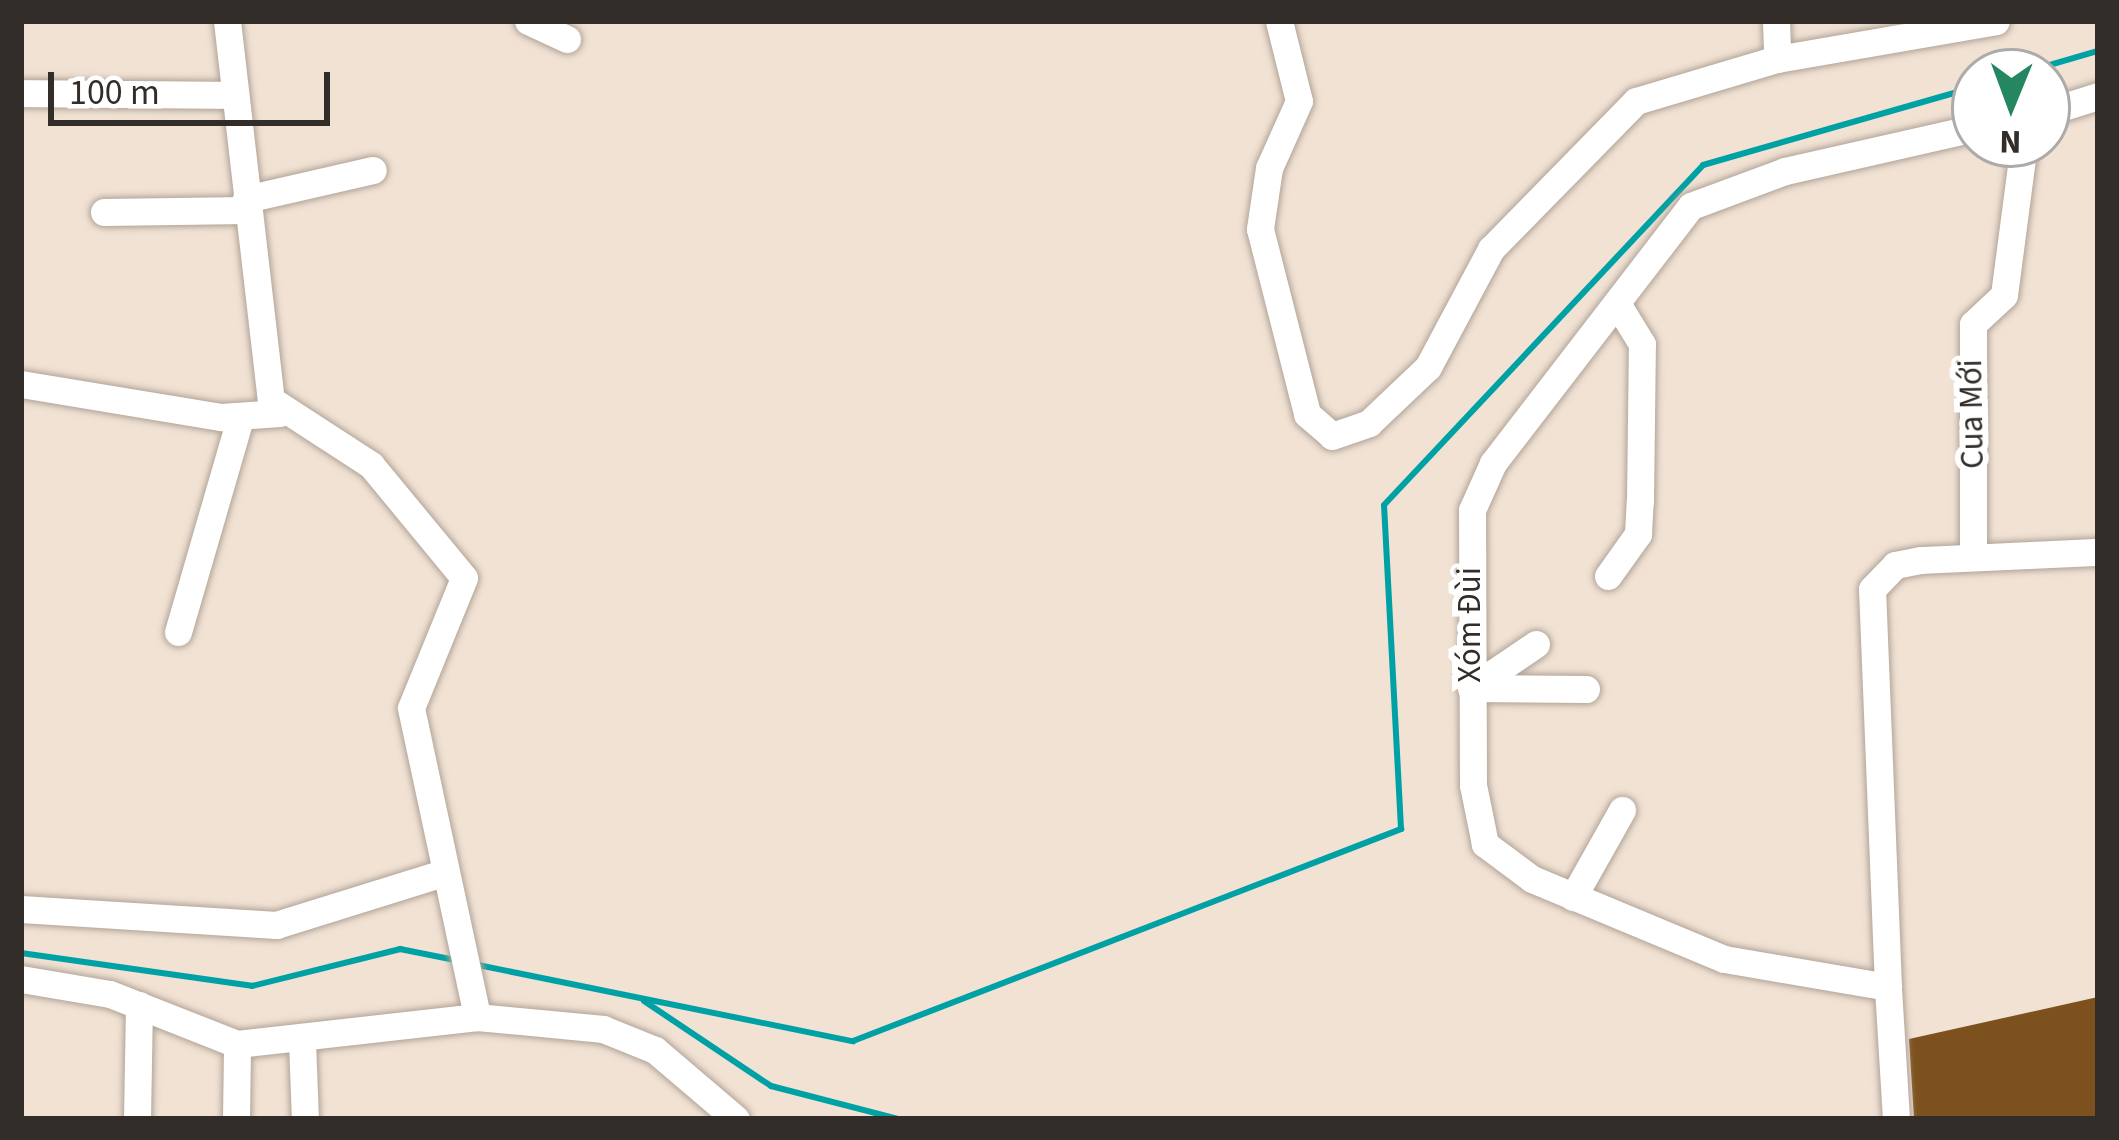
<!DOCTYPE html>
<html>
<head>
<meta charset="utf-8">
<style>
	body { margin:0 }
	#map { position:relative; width:2119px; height:1140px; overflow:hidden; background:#f1e2d4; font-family:"Source Sans 3",sans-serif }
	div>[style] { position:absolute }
	.stream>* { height:6px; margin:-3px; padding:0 3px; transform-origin:3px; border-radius:3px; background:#00a1a5 }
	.building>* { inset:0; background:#7c511d }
	.roads { filter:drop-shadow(0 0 3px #b1a497) drop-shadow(0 0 3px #b1a497) }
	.minor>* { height:27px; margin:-13.5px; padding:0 13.5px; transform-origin:13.5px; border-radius:13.5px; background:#fff }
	span { translate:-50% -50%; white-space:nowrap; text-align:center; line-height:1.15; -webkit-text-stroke:12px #fff; paint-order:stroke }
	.street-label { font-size:33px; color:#322d28 }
	.frame { position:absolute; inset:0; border:24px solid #322d28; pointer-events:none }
	.north { position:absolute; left:1951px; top:48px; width:120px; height:120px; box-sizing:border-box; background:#fff; border:3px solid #adaba9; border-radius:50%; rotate:181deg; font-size:33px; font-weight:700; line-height:48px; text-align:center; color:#322d28 }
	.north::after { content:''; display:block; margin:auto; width:42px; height:54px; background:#258761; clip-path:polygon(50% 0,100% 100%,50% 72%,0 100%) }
	.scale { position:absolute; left:48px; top:72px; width:282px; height:54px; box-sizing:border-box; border:6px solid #322d28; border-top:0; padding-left:15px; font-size:36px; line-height:42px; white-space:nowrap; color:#322d28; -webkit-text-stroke:9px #fff; paint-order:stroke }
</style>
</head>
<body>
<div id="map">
	<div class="stream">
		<i style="left:2026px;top:72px;width:75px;rotate:-16.3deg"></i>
		<i style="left:21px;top:953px;width:233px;rotate:8.1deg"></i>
		<i style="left:252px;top:986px;width:153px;rotate:-14deg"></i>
		<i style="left:400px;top:949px;width:56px;rotate:11.3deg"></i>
		<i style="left:473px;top:964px;width:388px;rotate:11.5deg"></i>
		<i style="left:853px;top:1041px;width:588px;rotate:-21.15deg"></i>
		<i style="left:1401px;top:829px;width:324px;rotate:-93deg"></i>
		<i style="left:1384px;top:505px;width:466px;rotate:-46.8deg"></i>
		<i style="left:1703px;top:165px;width:283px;rotate:-16deg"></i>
		<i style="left:644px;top:1001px;width:153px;rotate:33.8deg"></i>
		<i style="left:771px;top:1086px;width:132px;rotate:14.5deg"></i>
	</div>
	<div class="building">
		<i style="clip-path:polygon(2098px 997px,2098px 1119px,1914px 1119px,1909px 1039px)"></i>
	</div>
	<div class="roads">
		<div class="minor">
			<i style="left:227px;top:21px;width:382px;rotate:83.4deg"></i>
			<i style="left:271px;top:400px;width:119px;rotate:33deg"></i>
			<i style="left:371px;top:465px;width:146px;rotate:50.5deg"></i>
			<i style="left:464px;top:578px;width:140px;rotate:112.2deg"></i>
			<i style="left:411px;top:708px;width:316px;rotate:77.9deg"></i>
			<i style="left:528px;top:21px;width:43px;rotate:24.8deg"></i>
			<i style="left:1279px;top:21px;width:82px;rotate:76deg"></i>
			<i style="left:1299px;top:101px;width:73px;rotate:114.1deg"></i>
			<i style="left:1269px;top:168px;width:62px;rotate:98.4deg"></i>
			<i style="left:1260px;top:229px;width:191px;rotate:75.7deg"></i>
			<i style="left:1307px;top:414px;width:33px;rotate:41deg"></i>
			<i style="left:1332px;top:436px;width:39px;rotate:-19deg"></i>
			<i style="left:1369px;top:423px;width:81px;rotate:-43.5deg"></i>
			<i style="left:1428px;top:367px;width:134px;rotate:-61.9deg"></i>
			<i style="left:1491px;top:249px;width:207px;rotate:-45.6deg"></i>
			<i style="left:1636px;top:101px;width:147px;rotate:-16.6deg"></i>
			<i style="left:1777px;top:59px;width:222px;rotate:-9.8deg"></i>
			<i style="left:1776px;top:21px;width:38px;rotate:88deg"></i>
			<i style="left:21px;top:93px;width:211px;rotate:0.5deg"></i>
			<i style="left:2047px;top:112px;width:53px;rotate:-17.4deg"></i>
			<i style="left:246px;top:199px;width:130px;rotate:-12.9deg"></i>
			<i style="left:104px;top:212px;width:143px;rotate:-0.8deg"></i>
			<i style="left:21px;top:384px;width:203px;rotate:9.4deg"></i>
			<i style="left:221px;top:417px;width:59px;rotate:-3.9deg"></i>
			<i style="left:1973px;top:557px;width:233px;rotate:-90deg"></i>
			<i style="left:1973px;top:324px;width:42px;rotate:-43.1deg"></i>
			<i style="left:2004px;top:295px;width:152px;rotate:-82.5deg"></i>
			<i style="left:1608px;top:576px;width:52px;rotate:-54.5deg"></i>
			<i style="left:1638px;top:534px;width:33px;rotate:-87deg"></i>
			<i style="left:1640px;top:501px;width:157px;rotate:-89.3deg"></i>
			<i style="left:1642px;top:344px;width:46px;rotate:-121.6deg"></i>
			<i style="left:178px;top:632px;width:222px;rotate:-73.8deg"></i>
			<i style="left:1536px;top:644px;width:78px;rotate:145.9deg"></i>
			<i style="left:1471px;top:688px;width:115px;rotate:0.5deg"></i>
			<i style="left:1573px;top:897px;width:100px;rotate:-60.6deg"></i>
			<i style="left:21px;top:909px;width:256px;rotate:3.6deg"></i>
			<i style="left:276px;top:925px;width:172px;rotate:-17.3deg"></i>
			<i style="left:21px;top:979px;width:90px;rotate:9.6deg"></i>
			<i style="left:110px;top:994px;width:136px;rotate:21.5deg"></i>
			<i style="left:237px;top:1044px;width:242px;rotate:-6.4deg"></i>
			<i style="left:477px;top:1017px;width:127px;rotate:5.4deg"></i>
			<i style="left:603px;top:1029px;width:56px;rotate:22deg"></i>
			<i style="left:655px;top:1050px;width:106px;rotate:40.4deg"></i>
			<i style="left:1888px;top:987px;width:398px;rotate:-92.3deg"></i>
			<i style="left:1872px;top:589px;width:33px;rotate:-46deg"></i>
			<i style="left:1895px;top:565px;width:26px;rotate:-11deg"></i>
			<i style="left:1921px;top:560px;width:177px;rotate:-2.6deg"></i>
			<i style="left:302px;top:1042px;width:77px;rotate:87.8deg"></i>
			<i style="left:137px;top:1119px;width:114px;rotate:-89deg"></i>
			<i style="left:236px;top:1119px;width:75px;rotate:-89.2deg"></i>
			<i style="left:1896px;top:1119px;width:132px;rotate:-93.5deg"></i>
			<i style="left:1888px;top:987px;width:166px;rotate:-170.3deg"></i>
			<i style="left:1724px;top:959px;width:208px;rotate:-157.4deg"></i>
			<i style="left:1532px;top:879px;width:59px;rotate:-143.3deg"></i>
			<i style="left:1485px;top:844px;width:60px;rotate:-101.5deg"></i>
			<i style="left:1473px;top:785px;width:275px;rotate:-90.2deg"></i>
			<i style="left:1472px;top:510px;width:51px;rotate:-65.9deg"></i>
			<i style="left:1493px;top:463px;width:324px;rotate:-52.4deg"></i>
			<i style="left:1691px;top:206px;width:100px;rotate:-20.4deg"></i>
			<i style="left:1785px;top:171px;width:195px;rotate:-12.8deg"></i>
		</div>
	</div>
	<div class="street-label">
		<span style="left:1972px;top:414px;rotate:-91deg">Cua Mới</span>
		<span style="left:1470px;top:625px;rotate:-90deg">Xóm Đùi</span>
	</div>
	<div class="frame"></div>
	<div class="north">N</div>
	<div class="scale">100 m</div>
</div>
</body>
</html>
